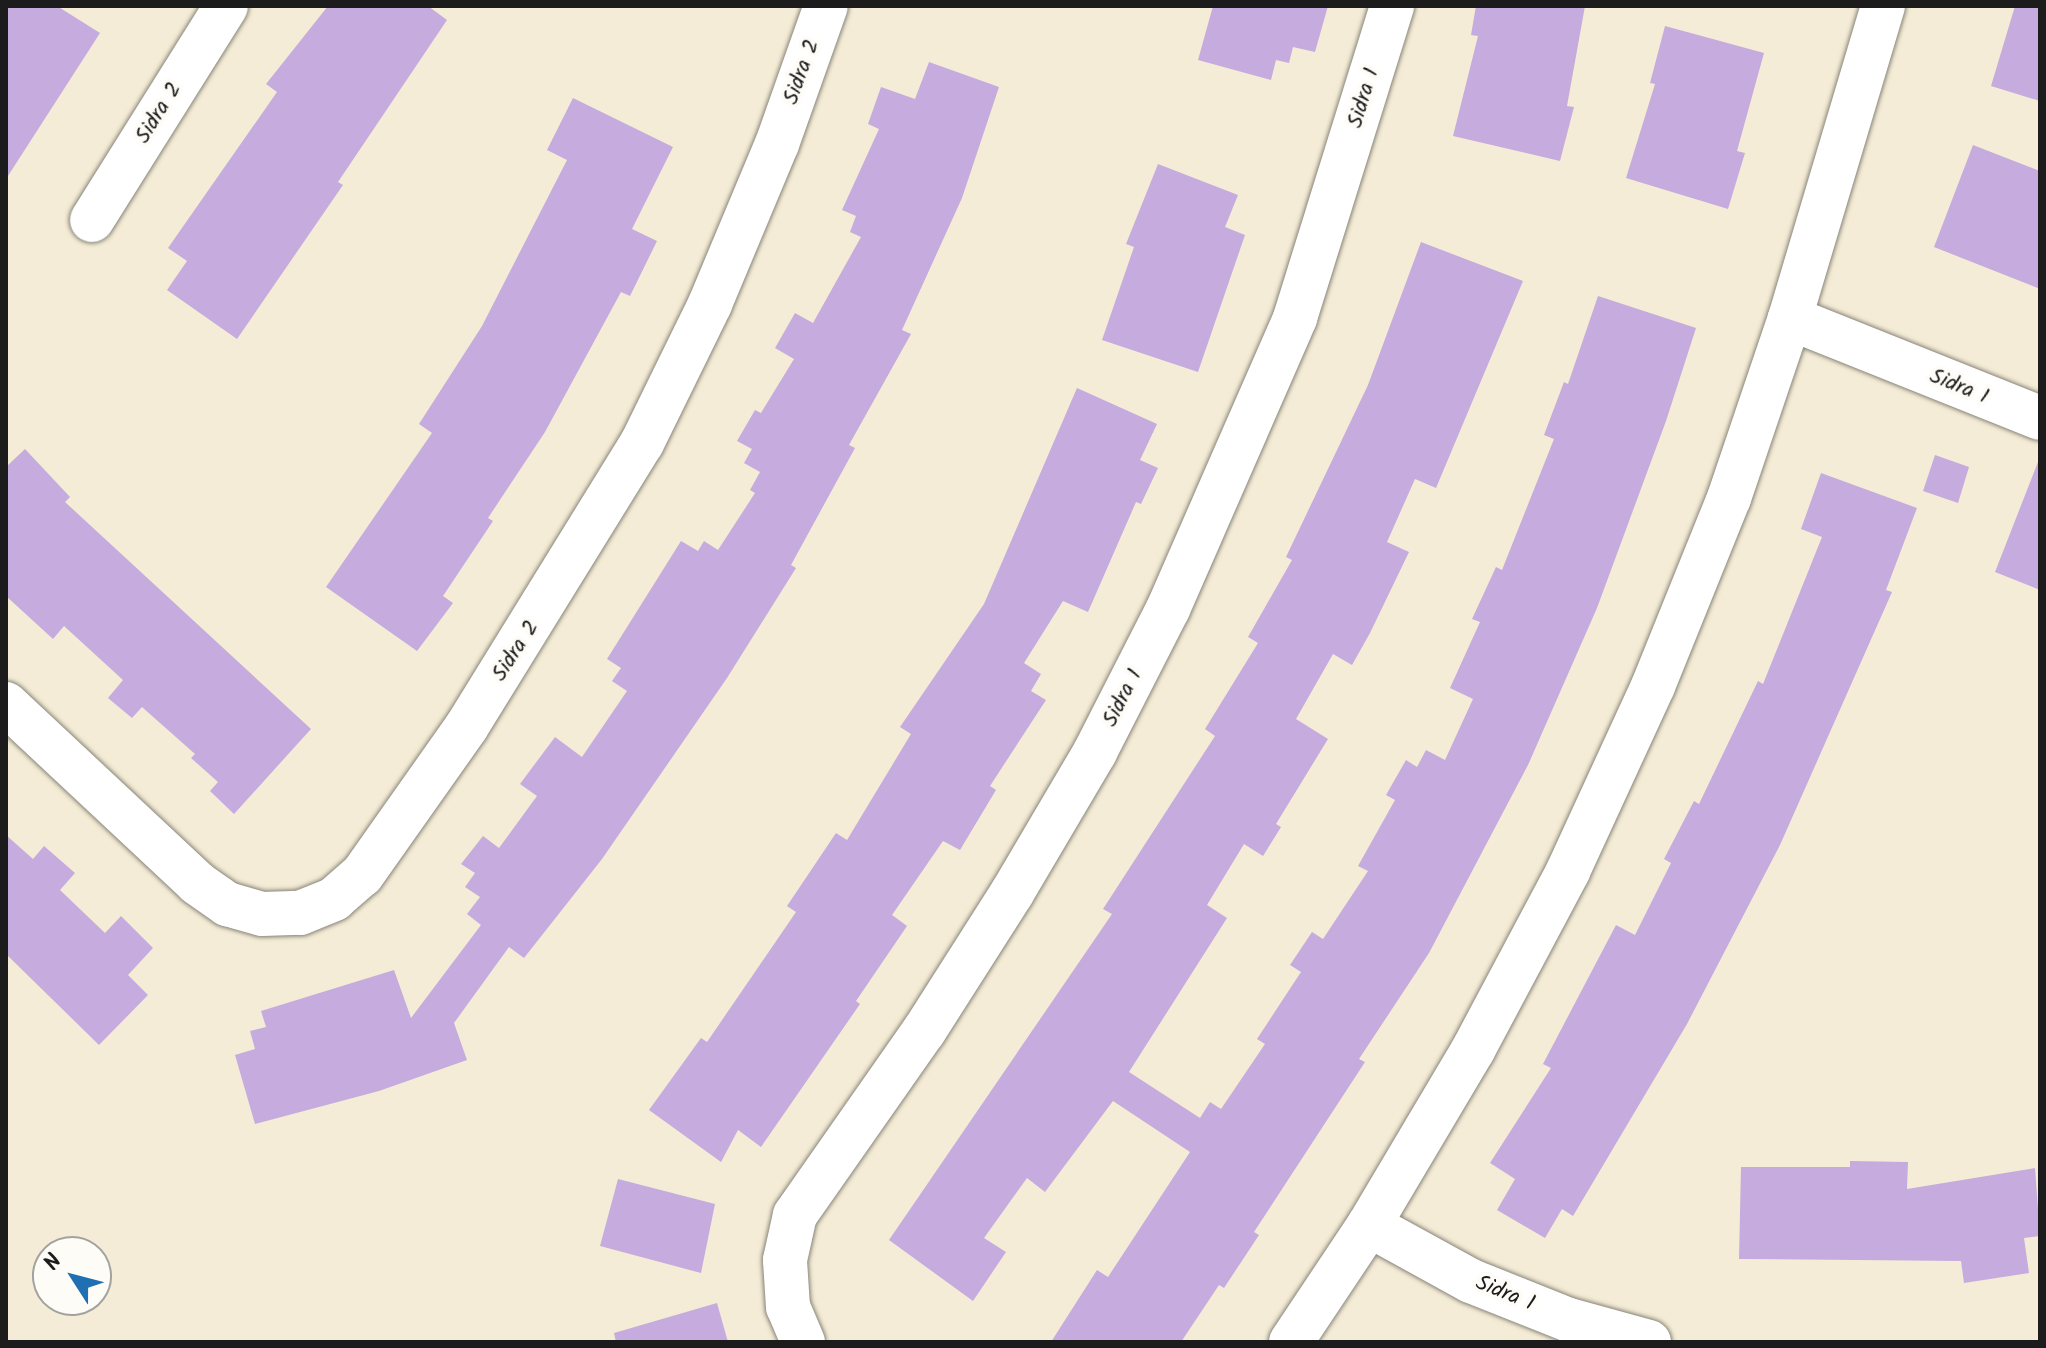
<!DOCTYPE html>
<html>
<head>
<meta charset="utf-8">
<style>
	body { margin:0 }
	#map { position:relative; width:2046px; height:1348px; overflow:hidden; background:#f4ecd6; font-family:Kalam,sans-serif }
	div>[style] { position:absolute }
	.building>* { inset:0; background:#c5abde }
	.roads { filter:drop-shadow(0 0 2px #888479) drop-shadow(0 0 2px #888479) }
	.minor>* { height:44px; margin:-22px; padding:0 22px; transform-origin:22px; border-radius:22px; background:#fff }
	span { translate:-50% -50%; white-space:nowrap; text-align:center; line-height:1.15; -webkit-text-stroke:8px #fdfcf7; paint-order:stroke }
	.street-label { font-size:22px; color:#1c1c1c }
	.frame { position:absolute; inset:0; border:8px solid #1c1c1c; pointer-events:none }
	.north { position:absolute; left:32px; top:1236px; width:80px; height:80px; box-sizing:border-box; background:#fdfcf7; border:2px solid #a3a29f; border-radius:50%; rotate:306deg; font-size:22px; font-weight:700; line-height:32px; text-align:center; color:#1c1c1c }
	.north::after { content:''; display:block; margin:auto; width:28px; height:36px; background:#1f6fb2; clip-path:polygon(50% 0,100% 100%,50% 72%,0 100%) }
</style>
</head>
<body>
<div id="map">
	<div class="building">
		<i style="clip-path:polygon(6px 6px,57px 6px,100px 33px,6px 179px)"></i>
		<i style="clip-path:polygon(328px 6px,428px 6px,447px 20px,338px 182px,343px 185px,237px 339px,167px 290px,187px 261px,168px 248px,277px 92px,266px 84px)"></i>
		<i style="clip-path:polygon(1213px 6px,1328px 6px,1315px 52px,1293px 47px,1289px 63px,1276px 60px,1271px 80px,1198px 60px)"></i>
		<i style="clip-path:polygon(1476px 6px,1585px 6px,1567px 106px,1574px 107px,1560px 161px,1453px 136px,1478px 36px,1471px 35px)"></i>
		<i style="clip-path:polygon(2015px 6px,2040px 6px,2040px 101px,1991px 86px)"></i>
		<i style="clip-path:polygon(1665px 26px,1764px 53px,1737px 151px,1745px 153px,1728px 209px,1626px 178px,1655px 84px,1650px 83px)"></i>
		<i style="clip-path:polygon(929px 62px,999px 87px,962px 198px,902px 330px,911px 334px,849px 445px,855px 448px,791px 565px,796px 568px,727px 678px,602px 859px,524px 958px,509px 947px,454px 1023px,467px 1060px,379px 1091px,255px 1124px,235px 1055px,255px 1049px,250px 1031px,266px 1027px,261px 1011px,394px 970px,411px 1018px,481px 925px,467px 914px,480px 897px,465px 887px,475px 873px,461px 864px,483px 836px,499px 848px,537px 796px,520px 784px,555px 737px,582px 757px,627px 691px,612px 681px,621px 668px,607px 659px,681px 541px,698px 551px,704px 541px,718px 550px,755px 493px,750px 490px,760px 472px,744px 463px,752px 449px,737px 441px,755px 410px,761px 413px,794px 359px,775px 348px,795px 313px,813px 323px,861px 237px,850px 232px,856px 216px,842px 210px,879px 129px,868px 124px,881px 87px,915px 99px)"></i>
		<i style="clip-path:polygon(573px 98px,673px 147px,632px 229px,657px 241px,630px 296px,621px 292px,545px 432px,488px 518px,493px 521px,443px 596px,453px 603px,417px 651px,326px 587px,432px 433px,419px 424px,482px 326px,567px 160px,547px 150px)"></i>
		<i style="clip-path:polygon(1973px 145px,2040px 171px,2040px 289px,1934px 247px)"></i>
		<i style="clip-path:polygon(1158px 164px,1238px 195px,1225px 227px,1245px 235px,1198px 372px,1102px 340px,1134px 247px,1126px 244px)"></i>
		<i style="clip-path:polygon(1421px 242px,1523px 281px,1436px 488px,1415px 479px,1387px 542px,1409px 552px,1370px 633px,1352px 665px,1333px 654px,1296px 719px,1328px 739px,1276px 824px,1281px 827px,1263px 856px,1244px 844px,1207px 905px,1227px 918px,1129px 1072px,1200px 1118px,1210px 1102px,1221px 1109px,1265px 1044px,1257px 1039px,1301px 972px,1290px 965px,1312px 932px,1323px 939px,1368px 871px,1358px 866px,1395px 800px,1386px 795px,1406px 760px,1417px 767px,1426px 750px,1445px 760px,1473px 699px,1450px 688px,1480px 622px,1472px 619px,1496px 567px,1502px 570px,1554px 439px,1544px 435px,1564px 382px,1568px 384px,1598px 296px,1696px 328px,1666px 421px,1597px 608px,1528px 765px,1429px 953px,1359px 1059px,1365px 1062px,1254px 1232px,1259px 1235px,1224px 1288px,1219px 1285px,1181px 1342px,1051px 1342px,1097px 1270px,1108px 1277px,1190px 1152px,1113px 1101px,1045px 1192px,1027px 1178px,984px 1238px,1006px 1252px,973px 1301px,889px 1240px,1112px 914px,1103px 909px,1215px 736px,1205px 729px,1258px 643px,1248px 637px,1292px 560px,1286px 557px,1368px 385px)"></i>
		<i style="clip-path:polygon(1077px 388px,1157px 424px,1140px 460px,1158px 468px,1141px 504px,1136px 502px,1088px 612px,1063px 601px,1024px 663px,1041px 674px,1031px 691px,1046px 700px,990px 786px,996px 790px,960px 850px,943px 841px,892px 915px,907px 926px,856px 1001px,860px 1004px,761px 1147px,738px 1130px,721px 1162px,649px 1110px,701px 1038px,707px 1042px,796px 912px,787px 906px,836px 833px,847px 840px,911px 734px,900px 727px,984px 604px)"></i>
		<i style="clip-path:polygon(25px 449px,70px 497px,65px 502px,311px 729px,234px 814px,210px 791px,218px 782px,191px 758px,195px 754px,142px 707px,132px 718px,108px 698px,123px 680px,64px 626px,53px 639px,6px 596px,6px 467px)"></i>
		<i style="clip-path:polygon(1935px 455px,1969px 467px,1958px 503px,1923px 491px)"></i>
		<i style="clip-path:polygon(2038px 462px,2040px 462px,2040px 590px,1995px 572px)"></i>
		<i style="clip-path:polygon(1821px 473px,1917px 508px,1886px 590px,1892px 592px,1780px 845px,1687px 1024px,1573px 1216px,1562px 1209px,1545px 1238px,1497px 1210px,1515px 1179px,1490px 1163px,1551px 1068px,1543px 1064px,1616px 925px,1635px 935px,1671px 863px,1664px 859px,1694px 801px,1699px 804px,1758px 681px,1763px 684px,1822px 537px,1801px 529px)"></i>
		<i style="clip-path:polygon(6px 835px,33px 859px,44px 846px,75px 873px,60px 890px,105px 933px,121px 916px,153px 948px,128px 975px,148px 995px,99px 1045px,6px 954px)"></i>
		<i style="clip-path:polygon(1850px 1161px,1908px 1162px,1907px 1189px,2035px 1168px,2040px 1236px,2024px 1238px,2029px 1273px,1964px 1283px,1961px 1261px,1739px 1259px,1741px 1167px,1850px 1167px)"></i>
		<i style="clip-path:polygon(618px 1179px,715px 1204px,701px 1273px,600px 1246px)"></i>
		<i style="clip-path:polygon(717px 1303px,728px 1342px,616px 1342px,614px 1333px)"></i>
	</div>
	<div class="roads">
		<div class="minor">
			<i style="left:92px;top:220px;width:252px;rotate:-57.9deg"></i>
			<i style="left:1790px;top:318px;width:269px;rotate:21.8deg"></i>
			<i style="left:6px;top:704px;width:262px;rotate:43.1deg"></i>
			<i style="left:197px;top:883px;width:37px;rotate:35deg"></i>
			<i style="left:227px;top:904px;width:36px;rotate:16deg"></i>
			<i style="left:262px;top:914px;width:38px;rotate:-2deg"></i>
			<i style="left:300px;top:913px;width:37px;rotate:-22deg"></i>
			<i style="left:334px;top:899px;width:37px;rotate:-41deg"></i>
			<i style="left:362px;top:875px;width:182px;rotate:-54.8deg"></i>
			<i style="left:467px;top:726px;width:333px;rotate:-58.3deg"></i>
			<i style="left:642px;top:443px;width:155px;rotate:-63.9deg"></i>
			<i style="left:710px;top:304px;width:173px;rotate:-67.3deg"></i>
			<i style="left:777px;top:144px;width:146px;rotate:-70.5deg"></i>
			<i style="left:1369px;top:1225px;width:116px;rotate:28.8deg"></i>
			<i style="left:1471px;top:1281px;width:105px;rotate:21.7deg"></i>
			<i style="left:1569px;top:1320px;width:83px;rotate:15.4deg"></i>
			<i style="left:803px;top:1342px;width:38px;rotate:-113deg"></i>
			<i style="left:788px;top:1307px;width:47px;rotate:-93.7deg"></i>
			<i style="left:785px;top:1260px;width:46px;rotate:-77.5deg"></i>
			<i style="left:795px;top:1215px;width:225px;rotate:-55deg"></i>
			<i style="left:924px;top:1031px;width:164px;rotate:-57.5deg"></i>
			<i style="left:1012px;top:893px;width:164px;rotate:-59.5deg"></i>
			<i style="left:1095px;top:752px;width:161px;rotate:-63deg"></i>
			<i style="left:1168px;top:609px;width:318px;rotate:-66.4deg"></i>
			<i style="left:1295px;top:318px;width:327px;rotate:-72.7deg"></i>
			<i style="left:1291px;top:1342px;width:141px;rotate:-56.3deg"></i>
			<i style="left:1369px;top:1225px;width:204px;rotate:-59.3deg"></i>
			<i style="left:1473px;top:1050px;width:203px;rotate:-62deg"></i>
			<i style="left:1568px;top:871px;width:204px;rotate:-65.3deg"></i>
			<i style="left:1653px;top:686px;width:203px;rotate:-68deg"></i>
			<i style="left:1729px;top:498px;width:190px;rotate:-71.3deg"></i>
			<i style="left:1790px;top:318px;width:326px;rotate:-73.4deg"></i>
		</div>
	</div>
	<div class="street-label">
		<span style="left:802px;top:72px;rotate:-70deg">Sidra 2</span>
		<span style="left:1364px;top:98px;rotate:-73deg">Sidra 1</span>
		<span style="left:159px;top:113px;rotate:-58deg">Sidra 2</span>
		<span style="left:1959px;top:387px;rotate:22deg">Sidra 1</span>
		<span style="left:516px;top:651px;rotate:-57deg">Sidra 2</span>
		<span style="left:1123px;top:698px;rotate:-63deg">Sidra 1</span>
		<span style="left:1505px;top:1294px;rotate:22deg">Sidra 1</span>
	</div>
	<div class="frame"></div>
	<div class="north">N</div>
</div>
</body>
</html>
